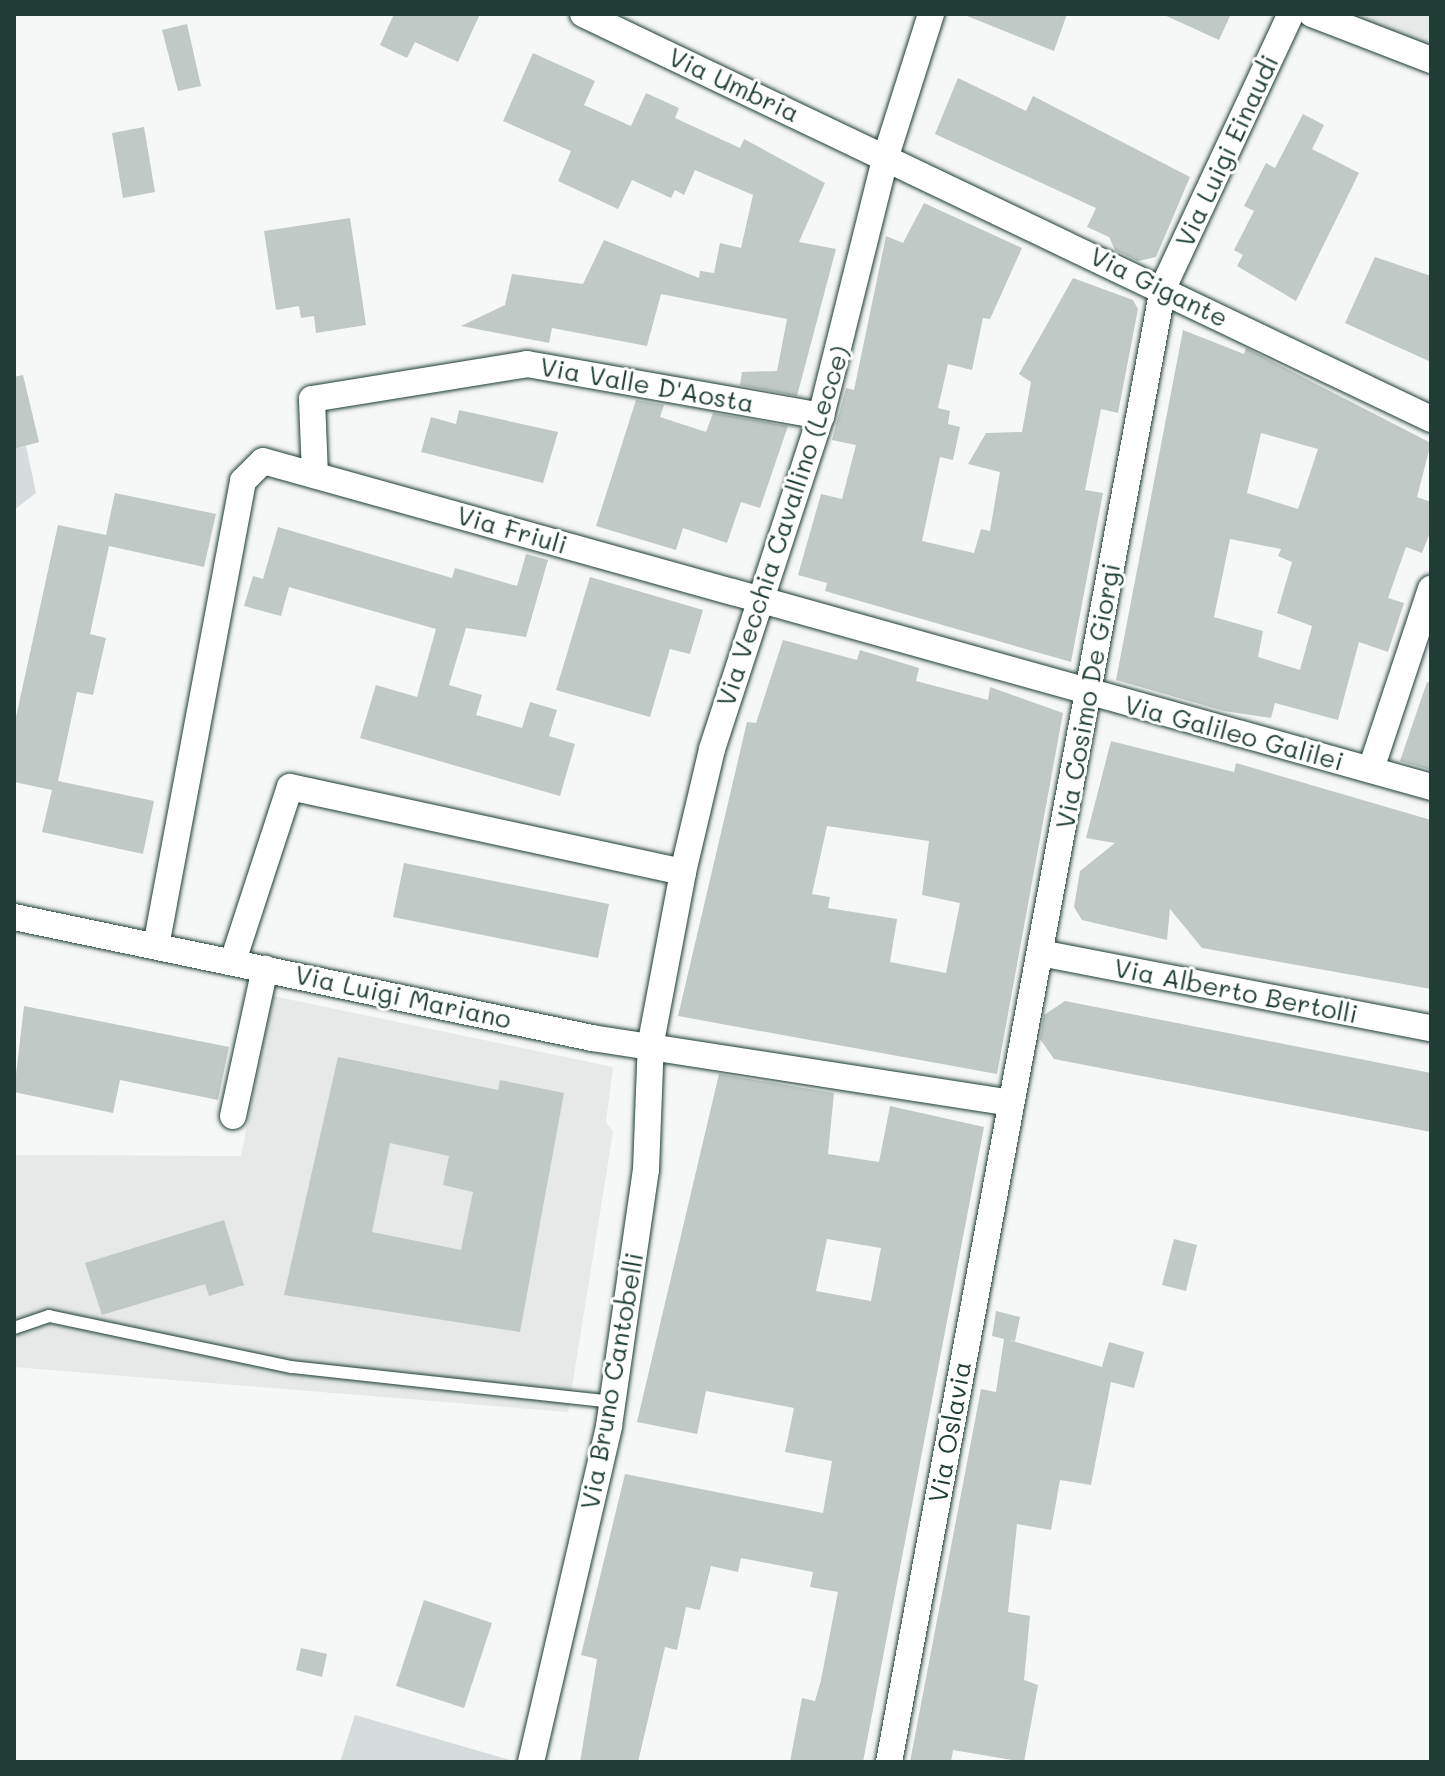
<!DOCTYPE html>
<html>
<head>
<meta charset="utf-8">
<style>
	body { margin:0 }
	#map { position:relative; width:1445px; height:1776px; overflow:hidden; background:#f6f7f7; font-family:Mali,sans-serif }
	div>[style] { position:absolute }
	.built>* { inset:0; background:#e6e9e8 }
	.green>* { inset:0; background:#d6dcdb }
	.building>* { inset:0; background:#c0c9c6 }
	.roads { filter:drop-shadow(0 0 2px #1f3d34) drop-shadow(0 0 2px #1f3d34) }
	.service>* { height:12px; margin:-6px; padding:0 6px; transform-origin:6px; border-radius:6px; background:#fff }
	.minor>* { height:26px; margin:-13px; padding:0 13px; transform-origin:13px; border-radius:13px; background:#fff }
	span { translate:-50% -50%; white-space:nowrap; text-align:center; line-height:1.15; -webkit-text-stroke:6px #fff; paint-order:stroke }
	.street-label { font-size:26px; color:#1f3d34 }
	.frame { position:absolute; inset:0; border:16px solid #1f3d34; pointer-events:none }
</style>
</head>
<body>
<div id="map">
	<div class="built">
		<i style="clip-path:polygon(1349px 14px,1431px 14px,1431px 45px)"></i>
		<i style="clip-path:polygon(273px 996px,613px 1067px,606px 1122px,613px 1132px,568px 1412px,14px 1367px,14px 1155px,241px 1156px)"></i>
	</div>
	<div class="green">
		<i style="clip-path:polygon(26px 446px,36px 493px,14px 510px,14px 449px)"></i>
		<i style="clip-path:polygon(355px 1715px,510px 1760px,510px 1762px,340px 1762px)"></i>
	</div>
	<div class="building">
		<i style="clip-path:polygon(394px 14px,480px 14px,458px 62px,415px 42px,407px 58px,380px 45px)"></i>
		<i style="clip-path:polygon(962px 14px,1067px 14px,1054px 51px)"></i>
		<i style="clip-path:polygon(1162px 14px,1231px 14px,1219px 40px)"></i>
		<i style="clip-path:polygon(187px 24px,201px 86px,178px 91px,162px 30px)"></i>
		<i style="clip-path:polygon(533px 53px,595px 81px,584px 105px,631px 126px,646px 93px,679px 108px,675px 118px,740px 148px,744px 139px,825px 183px,799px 242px,836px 249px,797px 396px,740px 385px,742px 372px,777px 371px,787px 319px,661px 294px,647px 346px,552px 328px,549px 343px,461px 326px,505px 305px,512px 274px,583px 284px,604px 240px,699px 278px,700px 271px,714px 273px,720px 243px,741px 248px,753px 195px,695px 170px,684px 195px,675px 190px,671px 198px,632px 180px,618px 209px,558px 181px,571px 151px,503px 121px)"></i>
		<i style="clip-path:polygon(958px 78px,1026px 111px,1033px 96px,1190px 177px,1156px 257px,1138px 261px,1115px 250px,1109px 237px,1087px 227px,1096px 208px,935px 134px)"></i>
		<i style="clip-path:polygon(1303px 114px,1324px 125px,1312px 149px,1359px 173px,1296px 301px,1237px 266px,1243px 255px,1234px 250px,1254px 211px,1244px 206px,1266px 163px,1275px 168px)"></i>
		<i style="clip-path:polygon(144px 127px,155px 192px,123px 198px,112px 133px)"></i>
		<i style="clip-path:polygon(924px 203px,1022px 248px,990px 319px,983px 318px,972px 370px,948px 364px,938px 408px,950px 411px,948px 424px,960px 427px,953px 460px,940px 457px,922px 541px,974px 553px,981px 529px,990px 531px,1000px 472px,968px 464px,986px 433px,1022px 432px,1031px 382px,1019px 374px,1073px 278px,1133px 300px,1138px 309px,1118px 413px,1101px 409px,1085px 490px,1103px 493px,1071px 662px,825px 591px,827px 583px,798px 575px,821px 494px,842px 499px,856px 445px,832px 440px,846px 388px,854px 390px,886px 236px,903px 243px)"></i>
		<i style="clip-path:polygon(350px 218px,366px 325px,316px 333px,314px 316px,301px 318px,299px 306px,276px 310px,264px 231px)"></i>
		<i style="clip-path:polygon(1375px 257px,1431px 276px,1431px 362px,1345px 323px)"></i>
		<i style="clip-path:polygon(evenodd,1183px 330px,1244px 354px,1246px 348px,1431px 443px,1417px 497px,1431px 502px,1431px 530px,1422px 553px,1406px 547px,1388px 598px,1404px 603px,1388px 652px,1359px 642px,1338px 720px,1275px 703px,1271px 718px,1224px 711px,1116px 680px,1183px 330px,1261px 433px,1318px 449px,1298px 509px,1247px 493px,1261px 433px,1183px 330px,1230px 539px,1281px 549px,1278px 556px,1292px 562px,1277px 613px,1312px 626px,1300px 670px,1258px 657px,1263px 631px,1214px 617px,1230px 539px)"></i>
		<i style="clip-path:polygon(23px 375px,39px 442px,14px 449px,14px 377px)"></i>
		<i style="clip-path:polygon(636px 400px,664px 405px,660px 417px,706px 432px,713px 413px,788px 426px,760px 508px,741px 502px,727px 543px,683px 528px,676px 550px,596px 526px)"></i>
		<i style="clip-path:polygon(459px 410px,558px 432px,543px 483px,421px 452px,431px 417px,456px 424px)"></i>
		<i style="clip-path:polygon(115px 493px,216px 514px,204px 567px,109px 546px,90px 634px,106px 638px,93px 695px,77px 692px,58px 781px,154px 801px,143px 854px,42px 832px,52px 790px,14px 782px,14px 726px,58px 525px,106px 535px)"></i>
		<i style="clip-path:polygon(278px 527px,452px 578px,455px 568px,517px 586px,526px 554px,548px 560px,526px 637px,466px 628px,449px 685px,482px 695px,476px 715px,522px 728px,530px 702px,557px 710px,549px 736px,575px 744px,560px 796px,360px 738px,376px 685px,417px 697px,436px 629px,289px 587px,281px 616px,244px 606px,253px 576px,263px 579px)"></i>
		<i style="clip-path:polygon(590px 577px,703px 610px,690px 654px,670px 649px,650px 717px,556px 690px)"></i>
		<i style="clip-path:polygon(evenodd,783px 640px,857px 660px,860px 650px,919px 668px,916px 681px,988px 700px,990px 687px,1063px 713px,997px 1074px,678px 1016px,747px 722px,756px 723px,783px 640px,827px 826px,929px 841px,922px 895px,960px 903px,946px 973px,890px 962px,897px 919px,828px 908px,830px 897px,812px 894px,827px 826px)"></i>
		<i style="clip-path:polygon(1427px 682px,1431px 683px,1431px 770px,1400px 761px)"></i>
		<i style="clip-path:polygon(1111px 741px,1234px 772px,1236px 763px,1431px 820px,1431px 989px,1202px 948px,1170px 909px,1167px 940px,1082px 920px,1074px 907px,1080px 871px,1115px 843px,1086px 838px)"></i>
		<i style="clip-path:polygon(404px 863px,609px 904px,598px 958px,393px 917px)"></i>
		<i style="clip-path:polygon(1065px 1001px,1431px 1073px,1431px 1132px,1054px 1059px,1040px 1039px,1044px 1015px)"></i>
		<i style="clip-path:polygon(24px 1006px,229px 1047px,218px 1100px,120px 1080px,113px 1113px,14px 1092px)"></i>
		<i style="clip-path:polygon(evenodd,338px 1057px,498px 1090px,500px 1080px,564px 1093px,520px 1332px,284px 1295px,338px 1057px,390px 1143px,449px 1156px,443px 1185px,473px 1192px,461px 1250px,372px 1232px,390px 1143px)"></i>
		<i style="clip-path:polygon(evenodd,719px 1074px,834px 1093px,828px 1154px,879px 1162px,890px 1106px,984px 1127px,863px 1762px,790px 1762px,802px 1698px,815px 1701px,821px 1680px,838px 1592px,810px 1587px,813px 1572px,741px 1558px,738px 1572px,711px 1566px,700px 1610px,686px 1607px,677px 1650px,665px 1647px,638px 1762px,580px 1762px,597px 1659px,581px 1655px,625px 1474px,823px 1513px,832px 1461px,785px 1452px,794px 1408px,706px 1391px,697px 1434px,637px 1422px,719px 1074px,827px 1239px,881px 1248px,871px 1301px,816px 1291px,827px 1239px)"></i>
		<i style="clip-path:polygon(224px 1220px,244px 1285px,209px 1296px,205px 1284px,102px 1315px,85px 1263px)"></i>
		<i style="clip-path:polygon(1174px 1239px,1197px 1245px,1186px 1291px,1162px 1285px)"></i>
		<i style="clip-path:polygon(996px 1311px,1020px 1317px,1015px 1341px,1009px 1340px,1102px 1367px,1109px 1342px,1144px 1352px,1134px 1388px,1111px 1382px,1091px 1485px,1060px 1480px,1051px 1530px,1017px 1524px,1008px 1612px,1030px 1616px,1024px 1680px,1038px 1685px,1024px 1762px,953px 1750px,951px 1762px,910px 1762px,981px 1389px,996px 1392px,1004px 1339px,992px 1336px)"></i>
		<i style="clip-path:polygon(424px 1600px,492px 1623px,464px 1708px,396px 1686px)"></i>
		<i style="clip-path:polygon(301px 1648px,327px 1654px,322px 1677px,296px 1670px)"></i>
	</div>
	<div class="roads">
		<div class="service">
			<i style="left:14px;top:1328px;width:37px;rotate:-19deg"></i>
			<i style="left:49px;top:1316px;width:248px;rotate:11.9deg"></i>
			<i style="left:292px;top:1367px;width:322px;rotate:6.2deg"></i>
		</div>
		<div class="minor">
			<i style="left:583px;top:14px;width:940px;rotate:25.53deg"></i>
			<i style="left:1312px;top:14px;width:128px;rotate:21.1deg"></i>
			<i style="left:315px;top:475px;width:76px;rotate:-92.3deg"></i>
			<i style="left:312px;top:399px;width:218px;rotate:-9.2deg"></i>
			<i style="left:527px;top:364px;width:299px;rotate:10deg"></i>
			<i style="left:1371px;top:769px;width:190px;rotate:-71.6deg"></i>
			<i style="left:14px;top:917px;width:591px;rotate:11.82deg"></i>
			<i style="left:592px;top:1038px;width:424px;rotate:8.8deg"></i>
			<i style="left:156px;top:946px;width:473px;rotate:-79.4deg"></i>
			<i style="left:243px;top:481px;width:28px;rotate:-45deg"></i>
			<i style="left:263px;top:461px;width:1213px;rotate:15.59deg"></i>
			<i style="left:1040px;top:953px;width:398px;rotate:10.9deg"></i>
			<i style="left:233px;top:961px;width:183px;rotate:-71.9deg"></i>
			<i style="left:290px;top:787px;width:402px;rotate:12.2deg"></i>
			<i style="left:233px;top:1116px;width:151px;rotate:-77.8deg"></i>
			<i style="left:531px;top:1762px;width:345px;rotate:-76.9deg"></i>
			<i style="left:609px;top:1426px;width:259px;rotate:-81.8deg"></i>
			<i style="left:646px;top:1170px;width:128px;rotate:-87.8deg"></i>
			<i style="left:651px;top:1042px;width:173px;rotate:-79.3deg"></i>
			<i style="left:683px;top:872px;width:126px;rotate:-76.7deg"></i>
			<i style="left:712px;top:749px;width:350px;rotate:-71.9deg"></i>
			<i style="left:821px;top:416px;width:268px;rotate:-76deg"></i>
			<i style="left:886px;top:156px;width:149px;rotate:-72.4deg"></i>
			<i style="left:889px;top:1762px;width:1499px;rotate:-79.47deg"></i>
			<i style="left:1163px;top:288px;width:302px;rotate:-65deg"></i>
		</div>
	</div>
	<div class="street-label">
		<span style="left:734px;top:85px;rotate:25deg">Via Umbria</span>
		<span style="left:1227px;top:151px;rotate:-65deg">Via Luigi Einaudi</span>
		<span style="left:1159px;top:287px;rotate:26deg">Via Gigante</span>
		<span style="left:647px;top:385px;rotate:10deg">Via Valle D'Aosta</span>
		<span style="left:783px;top:526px;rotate:-72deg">Via Vecchia Cavallino (Lecce)</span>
		<span style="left:512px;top:530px;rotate:16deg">Via Friuli</span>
		<span style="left:1088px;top:696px;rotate:-80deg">Via Cosimo De Giorgi</span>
		<span style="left:1234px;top:733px;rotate:15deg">Via Galileo Galilei</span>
		<span style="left:1236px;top:991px;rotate:11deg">Via Alberto Bertolli</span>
		<span style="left:403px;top:997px;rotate:12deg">Via Luigi Mariano</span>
		<span style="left:612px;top:1381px;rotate:-80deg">Via Bruno Cantobelli</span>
		<span style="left:950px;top:1432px;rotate:-80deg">Via Oslavia</span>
	</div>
	<div class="frame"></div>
</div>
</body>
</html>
